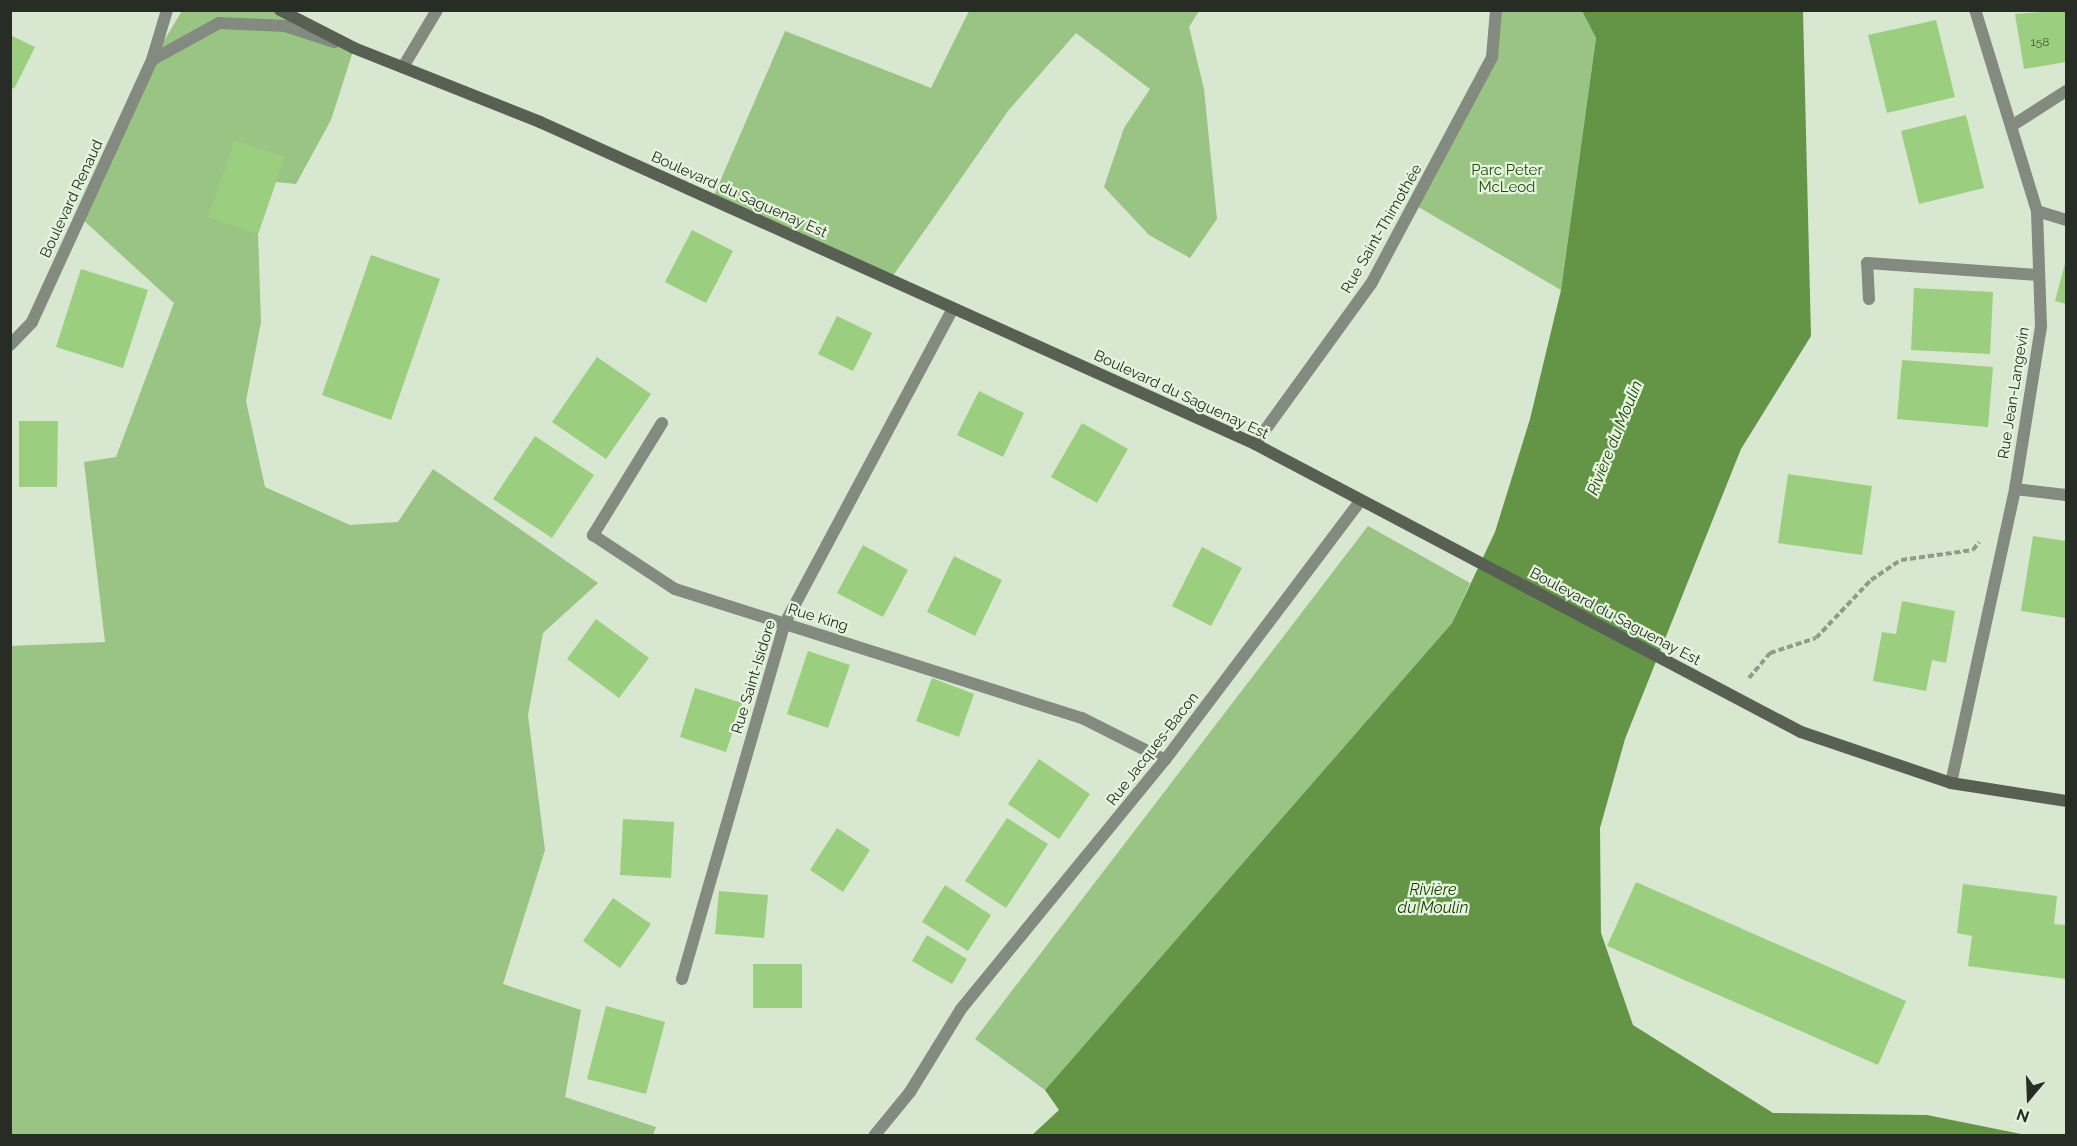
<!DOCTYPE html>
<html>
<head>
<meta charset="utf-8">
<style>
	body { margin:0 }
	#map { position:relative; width:2077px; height:1146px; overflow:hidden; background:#d7e7d0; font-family:Raleway,sans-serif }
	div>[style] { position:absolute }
	.green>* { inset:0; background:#9ac484 }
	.water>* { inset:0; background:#649547 }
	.building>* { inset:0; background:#9bcf7f }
	.path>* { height:4px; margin-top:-2px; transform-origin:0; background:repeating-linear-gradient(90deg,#909c8a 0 6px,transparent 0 9px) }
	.service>* { height:12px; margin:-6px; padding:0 6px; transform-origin:6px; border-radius:6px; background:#838a80 }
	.minor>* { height:12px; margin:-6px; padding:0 6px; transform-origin:6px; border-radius:6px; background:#838a80 }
	.tertiary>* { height:12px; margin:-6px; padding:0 6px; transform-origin:6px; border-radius:6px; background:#838a80 }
	.secondary>* { height:12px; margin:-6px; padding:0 6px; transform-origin:6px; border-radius:6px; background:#576053 }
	span { translate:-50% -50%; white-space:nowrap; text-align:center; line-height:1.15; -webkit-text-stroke:4.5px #e4f4dd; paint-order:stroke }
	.number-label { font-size:12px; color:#44563b }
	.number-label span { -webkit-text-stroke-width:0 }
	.park-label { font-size:15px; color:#274710 }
	.street-label { font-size:15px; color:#272d24 }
	.water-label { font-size:16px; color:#1a3a01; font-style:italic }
	.frame { position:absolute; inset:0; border:12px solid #272d24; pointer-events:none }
	.north { position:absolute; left:1999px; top:1068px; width:60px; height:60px; -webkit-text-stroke:4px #e4f4dd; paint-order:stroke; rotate:199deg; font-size:16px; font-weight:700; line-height:24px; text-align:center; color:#272d24 }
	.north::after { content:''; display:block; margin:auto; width:21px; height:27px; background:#272d24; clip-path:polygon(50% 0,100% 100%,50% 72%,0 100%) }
</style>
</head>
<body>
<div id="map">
	<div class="green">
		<i style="clip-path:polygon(182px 11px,280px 11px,354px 48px,331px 120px,296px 184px,276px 182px,258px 234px,261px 322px,246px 401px,265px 487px,350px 525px,398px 522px,433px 469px,598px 583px,543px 633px,528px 715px,545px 850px,503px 984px,581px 1010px,565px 1097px,656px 1127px,653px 1135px,11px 1135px,10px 646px,105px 642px,84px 462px,116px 457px,174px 303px,80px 217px,152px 60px)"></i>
		<i style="clip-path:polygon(969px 11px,1199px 11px,1189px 27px,1204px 89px,1217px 219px,1190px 258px,1149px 235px,1104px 187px,1124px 128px,1150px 89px,1076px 33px,1008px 111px,890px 280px,712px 200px,785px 31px,931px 88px)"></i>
		<i style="clip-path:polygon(1496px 11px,1582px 11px,1596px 38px,1561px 290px,1415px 205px,1492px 57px)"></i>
		<i style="clip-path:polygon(1368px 526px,1470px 583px,1452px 623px,1045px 1090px,975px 1039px)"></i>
	</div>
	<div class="water">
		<i style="clip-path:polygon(1582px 11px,1803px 11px,1811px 336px,1741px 449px,1625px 739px,1600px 828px,1601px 933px,1633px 1025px,1773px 1113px,1927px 1115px,2026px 1135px,1031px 1136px,1059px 1110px,1045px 1090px,1452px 623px,1495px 532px,1530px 419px,1561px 290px,1596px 38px)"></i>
	</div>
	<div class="building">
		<i style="clip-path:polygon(2066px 10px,2066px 62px,2024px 69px,2015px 14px)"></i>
		<i style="clip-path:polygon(1936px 20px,1955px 97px,1887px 113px,1868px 35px)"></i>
		<i style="clip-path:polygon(10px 35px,35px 47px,14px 89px,10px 87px)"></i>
		<i style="clip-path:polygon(1966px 115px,1984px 188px,1919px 204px,1901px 131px)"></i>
		<i style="clip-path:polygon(235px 140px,284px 157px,258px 234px,208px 217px)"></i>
		<i style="clip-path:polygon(692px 230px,733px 251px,706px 303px,665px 282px)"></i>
		<i style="clip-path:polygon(371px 255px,440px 279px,391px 420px,322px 395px)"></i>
		<i style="clip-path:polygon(2066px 260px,2066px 304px,2055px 301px)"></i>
		<i style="clip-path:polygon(81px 269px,148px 290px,123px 368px,56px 347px)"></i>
		<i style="clip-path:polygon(1914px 288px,1993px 292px,1990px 354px,1911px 350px)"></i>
		<i style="clip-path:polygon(837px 316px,872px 333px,853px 371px,818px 354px)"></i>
		<i style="clip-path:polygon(597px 357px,651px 394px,606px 459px,552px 422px)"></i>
		<i style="clip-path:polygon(1902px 360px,1993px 367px,1988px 427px,1897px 419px)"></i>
		<i style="clip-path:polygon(979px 391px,1024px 413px,1003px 457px,957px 435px)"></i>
		<i style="clip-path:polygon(19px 421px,58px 421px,57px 487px,19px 487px)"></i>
		<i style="clip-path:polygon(1082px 423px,1128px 449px,1097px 503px,1051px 477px)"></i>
		<i style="clip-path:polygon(535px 436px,594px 475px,552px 538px,493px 499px)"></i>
		<i style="clip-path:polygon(1788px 474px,1872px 486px,1862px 555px,1778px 543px)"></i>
		<i style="clip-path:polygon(2033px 536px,2066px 541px,2066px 618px,2021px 611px)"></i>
		<i style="clip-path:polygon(863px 545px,908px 570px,883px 617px,837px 593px)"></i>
		<i style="clip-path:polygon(1202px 547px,1242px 568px,1211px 626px,1172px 606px)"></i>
		<i style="clip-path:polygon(954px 556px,1002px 580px,975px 636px,927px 612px)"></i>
		<i style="clip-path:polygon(1902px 601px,1955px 611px,1946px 663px,1932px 660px,1926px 691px,1873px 681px,1882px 632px,1896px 634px)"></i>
		<i style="clip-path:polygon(596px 619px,649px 658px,619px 698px,567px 659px)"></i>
		<i style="clip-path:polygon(808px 651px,850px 665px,828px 728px,787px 714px)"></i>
		<i style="clip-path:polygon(932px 678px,974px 694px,959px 737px,916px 721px)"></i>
		<i style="clip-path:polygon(695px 688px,742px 703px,726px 752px,680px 737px)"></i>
		<i style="clip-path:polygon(1039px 759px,1090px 794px,1059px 839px,1008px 804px)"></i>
		<i style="clip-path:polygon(1007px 818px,1048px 844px,1006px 908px,965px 881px)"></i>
		<i style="clip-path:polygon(623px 819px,674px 822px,671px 878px,620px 875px)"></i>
		<i style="clip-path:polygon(837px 828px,870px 850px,843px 892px,810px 870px)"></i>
		<i style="clip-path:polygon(1636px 882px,1906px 1001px,1878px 1065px,1607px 946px)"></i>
		<i style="clip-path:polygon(1963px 884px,2057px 896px,2054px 924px,2066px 925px,2066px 979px,1968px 966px,1972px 936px,1957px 933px)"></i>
		<i style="clip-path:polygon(945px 885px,991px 915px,968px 951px,922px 922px)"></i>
		<i style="clip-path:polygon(719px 891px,768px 895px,764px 938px,715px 934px)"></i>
		<i style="clip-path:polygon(613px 898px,651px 924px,620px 968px,583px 941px)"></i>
		<i style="clip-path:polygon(927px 935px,967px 959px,952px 984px,912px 961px)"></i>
		<i style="clip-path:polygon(753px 964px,802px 964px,802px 1008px,753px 1008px)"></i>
		<i style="clip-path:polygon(606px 1006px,665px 1022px,646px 1094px,587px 1079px)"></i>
	</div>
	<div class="path">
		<i style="left:1749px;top:678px;width:33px;rotate:-50deg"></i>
		<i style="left:1770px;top:653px;width:48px;rotate:-18.1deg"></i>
		<i style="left:1816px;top:638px;width:80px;rotate:-46.5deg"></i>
		<i style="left:1871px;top:580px;width:36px;rotate:-34deg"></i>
		<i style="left:1901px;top:560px;width:73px;rotate:-7.9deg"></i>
		<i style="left:1973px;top:550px;width:10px;rotate:-53deg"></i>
	</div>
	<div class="service">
		<i style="left:403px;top:67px;width:66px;rotate:-59.2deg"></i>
		<i style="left:1869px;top:299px;width:36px;rotate:-93deg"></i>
		<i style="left:1867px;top:263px;width:172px;rotate:4deg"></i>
		<i style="left:874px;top:1136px;width:57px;rotate:-50.7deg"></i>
		<i style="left:910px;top:1092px;width:97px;rotate:-58.4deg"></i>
	</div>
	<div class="minor">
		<i style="left:2013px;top:125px;width:63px;rotate:-32.7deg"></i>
		<i style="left:2037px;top:211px;width:30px;rotate:17deg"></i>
		<i style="left:10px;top:345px;width:32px;rotate:-46deg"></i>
		<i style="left:32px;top:322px;width:288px;rotate:-65.4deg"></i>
		<i style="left:662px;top:423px;width:132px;rotate:121.6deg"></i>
		<i style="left:593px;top:535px;width:98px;rotate:33.4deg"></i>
		<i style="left:675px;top:589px;width:427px;rotate:17.6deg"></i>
		<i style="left:1082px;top:718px;width:93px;rotate:26.8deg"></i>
		<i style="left:1255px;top:444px;width:198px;rotate:-54.1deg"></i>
		<i style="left:1371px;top:284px;width:257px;rotate:-61.9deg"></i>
		<i style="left:1492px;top:57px;width:47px;rotate:-85.1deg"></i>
		<i style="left:2015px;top:489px;width:51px;rotate:6.7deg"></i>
		<i style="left:1951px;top:783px;width:301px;rotate:-77.7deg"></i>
		<i style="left:2015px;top:489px;width:165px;rotate:-80.9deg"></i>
		<i style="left:2041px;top:326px;width:115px;rotate:-92deg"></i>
		<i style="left:2037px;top:211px;width:210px;rotate:-107.1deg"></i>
		<i style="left:682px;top:979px;width:371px;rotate:-73.9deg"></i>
		<i style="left:785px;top:623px;width:356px;rotate:-61.9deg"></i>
		<i style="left:961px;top:1009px;width:322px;rotate:-50.7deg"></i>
		<i style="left:1165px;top:760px;width:324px;rotate:-53deg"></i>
	</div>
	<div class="tertiary">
		<i style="left:152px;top:60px;width:77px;rotate:-28.9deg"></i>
		<i style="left:219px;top:23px;width:66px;rotate:2.6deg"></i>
		<i style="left:285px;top:26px;width:52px;rotate:18.1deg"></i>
		<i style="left:152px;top:60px;width:52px;rotate:-73.3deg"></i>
	</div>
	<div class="secondary">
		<i style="left:280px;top:10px;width:83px;rotate:27.2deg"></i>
		<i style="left:354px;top:48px;width:200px;rotate:21.7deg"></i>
		<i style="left:540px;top:122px;width:784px;rotate:24.24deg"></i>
		<i style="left:1255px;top:444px;width:617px;rotate:27.81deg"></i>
		<i style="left:1801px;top:732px;width:158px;rotate:18.8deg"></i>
		<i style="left:1951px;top:783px;width:116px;rotate:8.9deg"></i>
	</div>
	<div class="number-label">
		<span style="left:2040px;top:43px">158</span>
	</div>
	<div class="park-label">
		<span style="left:1507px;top:179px">Parc Peter<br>McLeod</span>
	</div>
	<div class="street-label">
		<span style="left:739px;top:195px;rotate:24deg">Boulevard du Saguenay Est</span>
		<span style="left:72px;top:199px;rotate:-65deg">Boulevard Renaud</span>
		<span style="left:1382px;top:229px;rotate:-60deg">Rue Saint-Thimothée</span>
		<span style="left:2014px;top:393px;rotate:-81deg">Rue Jean-Langevin</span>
		<span style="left:1181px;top:395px;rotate:25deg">Boulevard du Saguenay Est</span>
		<span style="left:1615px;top:617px;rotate:28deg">Boulevard du Saguenay Est</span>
		<span style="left:818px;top:618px;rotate:17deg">Rue King</span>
		<span style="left:754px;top:677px;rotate:-73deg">Rue Saint-Isidore</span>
		<span style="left:1153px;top:749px;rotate:-52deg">Rue Jacques-Bacon</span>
	</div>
	<div class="water-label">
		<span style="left:1615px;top:438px;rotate:-68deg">Rivière du Moulin</span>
		<span style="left:1433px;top:899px">Rivière<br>du Moulin</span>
	</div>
	<div class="frame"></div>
	<div class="north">N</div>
</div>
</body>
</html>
